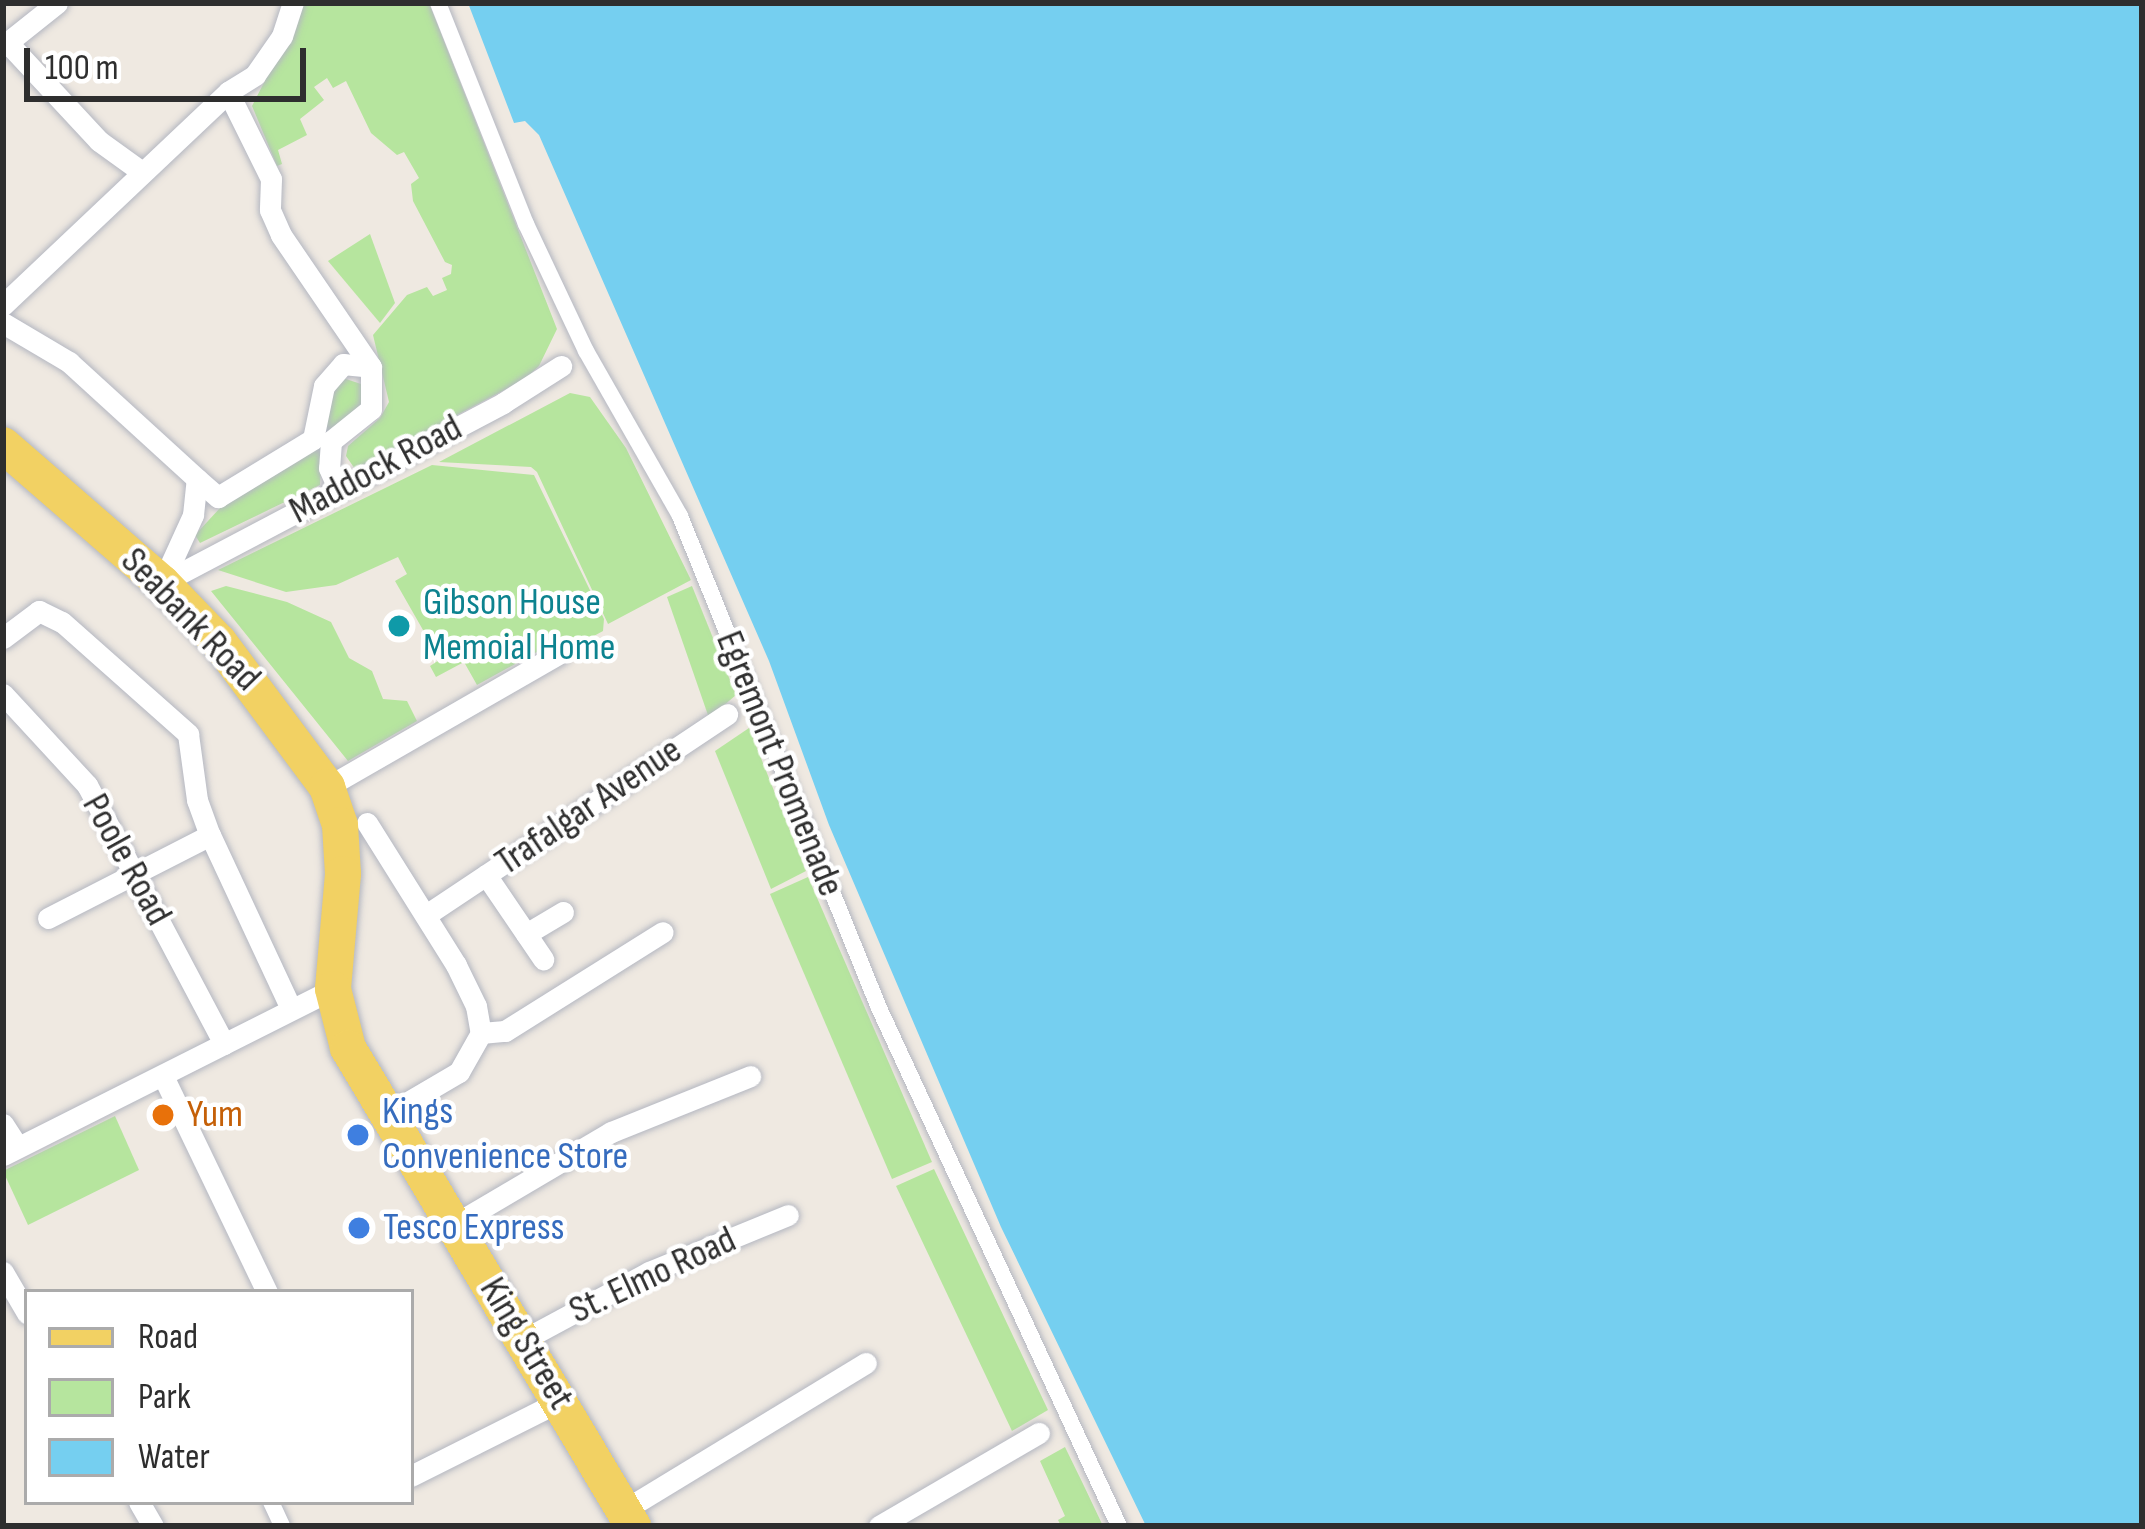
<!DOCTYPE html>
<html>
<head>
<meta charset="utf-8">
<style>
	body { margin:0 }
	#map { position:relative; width:2145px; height:1529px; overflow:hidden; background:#efe9e1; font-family:"Sofia Sans Condensed",sans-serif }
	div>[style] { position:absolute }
	.green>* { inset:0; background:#b6e59e }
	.water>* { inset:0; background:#75cff0 }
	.roads { filter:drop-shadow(0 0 3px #b4b7c1) drop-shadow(0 0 3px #b4b7c1) }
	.pedestrian>* { height:16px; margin:-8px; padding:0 8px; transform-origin:8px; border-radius:8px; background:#fff }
	.minor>* { height:21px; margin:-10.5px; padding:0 10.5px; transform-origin:10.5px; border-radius:10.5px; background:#fff }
	.primary>* { height:36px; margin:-18px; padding:0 18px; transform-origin:18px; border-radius:18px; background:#f2d163 }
	.dots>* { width:33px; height:33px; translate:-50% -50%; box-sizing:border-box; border:6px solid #fff; border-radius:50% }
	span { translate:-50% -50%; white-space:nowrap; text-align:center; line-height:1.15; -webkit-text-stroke:9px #fff; paint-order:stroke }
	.street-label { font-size:39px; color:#2e2e2e }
	.culture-label { font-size:39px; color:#0d838f }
	.left { translate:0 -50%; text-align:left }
	.shop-label { font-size:39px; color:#366cbe }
	.food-label { font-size:39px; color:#c56008 }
	.frame { position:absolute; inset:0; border:6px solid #2e2e2e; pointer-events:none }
	.legend { position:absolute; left:24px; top:1289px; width:390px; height:216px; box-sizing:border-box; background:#fff; border:3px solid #ababab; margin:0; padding:15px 21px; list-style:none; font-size:36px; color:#2e2e2e }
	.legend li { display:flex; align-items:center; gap:24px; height:60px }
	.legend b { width:60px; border:3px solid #ababab }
	.scale { position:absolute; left:24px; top:48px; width:282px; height:54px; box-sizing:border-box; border:6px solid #2e2e2e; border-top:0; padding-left:15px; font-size:36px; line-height:42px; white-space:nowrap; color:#2e2e2e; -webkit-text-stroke:9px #fff; paint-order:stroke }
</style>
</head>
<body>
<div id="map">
	<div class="green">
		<i style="clip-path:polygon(305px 3px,429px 3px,557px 329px,539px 366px,525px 379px,355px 469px,346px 456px,348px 446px,380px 418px,389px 402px,373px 335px,407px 295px,427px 287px,433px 296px,447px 290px,442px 278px,451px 274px,452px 265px,445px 262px,413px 201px,411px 184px,419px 178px,404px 152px,397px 155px,371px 133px,346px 81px,333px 88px,327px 78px,314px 87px,324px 100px,300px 119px,307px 135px,278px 150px,282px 164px,277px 166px,252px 106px)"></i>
		<i style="clip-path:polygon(370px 234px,395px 303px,380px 323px,328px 261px)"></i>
		<i style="clip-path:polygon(343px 378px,361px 384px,366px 401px,322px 440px,320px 485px,200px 543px,195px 535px,220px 508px,302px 459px,317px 442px,333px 388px)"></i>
		<i style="clip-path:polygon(570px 393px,590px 397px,626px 448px,691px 580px,608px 624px,537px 472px,531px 467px,439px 462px)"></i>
		<i style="clip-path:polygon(432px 465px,534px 475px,604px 619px,603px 631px,570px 649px,564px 637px,477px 685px,464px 662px,436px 677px,430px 666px,453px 651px,445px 636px,431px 644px,395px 581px,407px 574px,398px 557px,336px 585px,286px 592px,218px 570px)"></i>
		<i style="clip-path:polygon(226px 586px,287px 602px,331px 622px,349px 658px,372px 671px,383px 699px,407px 701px,417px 721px,348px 761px,211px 591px)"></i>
		<i style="clip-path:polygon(692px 586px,736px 695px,709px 718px,667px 597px)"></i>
		<i style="clip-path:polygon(749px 728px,806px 871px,771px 889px,715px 751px)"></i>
		<i style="clip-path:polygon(808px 877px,932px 1162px,892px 1179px,770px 894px)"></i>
		<i style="clip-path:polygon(115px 1116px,139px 1170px,28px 1225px,3px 1171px)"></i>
		<i style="clip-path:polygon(934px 1169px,1048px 1410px,1012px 1431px,896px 1186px)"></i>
		<i style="clip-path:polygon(1065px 1447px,1084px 1486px,1103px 1526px,1061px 1526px,1058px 1520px,1065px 1516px,1040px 1461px)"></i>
	</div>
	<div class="water">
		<i style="clip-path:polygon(468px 3px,2142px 3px,2142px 1526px,1146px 1526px,1001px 1227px,829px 825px,769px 661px,539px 135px,525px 121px,514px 123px)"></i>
	</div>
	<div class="roads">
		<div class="pedestrian">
			<i style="left:438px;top:3px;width:238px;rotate:68.3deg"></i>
			<i style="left:526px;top:224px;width:140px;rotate:64.7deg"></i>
			<i style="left:586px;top:351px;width:190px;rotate:60.3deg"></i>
			<i style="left:680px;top:516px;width:531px;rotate:67.98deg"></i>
			<i style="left:879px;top:1008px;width:571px;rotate:65.14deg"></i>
			<i style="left:271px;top:1502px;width:26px;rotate:65deg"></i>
		</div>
		<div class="minor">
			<i style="left:7px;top:42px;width:135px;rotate:47.1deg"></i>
			<i style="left:99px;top:141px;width:53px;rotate:35.8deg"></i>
			<i style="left:3px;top:46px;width:69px;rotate:-38.5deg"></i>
			<i style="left:228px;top:92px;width:97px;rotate:63.7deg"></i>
			<i style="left:271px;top:179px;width:31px;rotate:92deg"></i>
			<i style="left:270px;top:210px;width:27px;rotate:66deg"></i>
			<i style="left:281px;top:235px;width:160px;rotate:55.7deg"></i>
			<i style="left:371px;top:367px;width:42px;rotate:90deg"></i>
			<i style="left:371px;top:409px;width:51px;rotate:141.3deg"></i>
			<i style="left:331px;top:441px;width:27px;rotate:94deg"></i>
			<i style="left:329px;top:468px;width:22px;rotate:66deg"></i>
			<i style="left:3px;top:305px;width:310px;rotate:-43.4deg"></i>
			<i style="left:228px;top:92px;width:32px;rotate:-32deg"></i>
			<i style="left:255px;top:75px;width:47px;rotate:-55.3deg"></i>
			<i style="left:282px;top:36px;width:35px;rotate:-72deg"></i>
			<i style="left:3px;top:323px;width:77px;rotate:30.6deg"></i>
			<i style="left:69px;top:362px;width:173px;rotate:42.4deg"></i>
			<i style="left:162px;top:583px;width:386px;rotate:-27.8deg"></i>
			<i style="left:503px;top:403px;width:69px;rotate:-32.5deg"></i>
			<i style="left:162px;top:583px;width:75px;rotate:-65.5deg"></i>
			<i style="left:193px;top:515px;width:36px;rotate:-84deg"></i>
			<i style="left:197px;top:479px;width:28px;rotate:41deg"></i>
			<i style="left:218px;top:497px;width:111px;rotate:-31.4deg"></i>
			<i style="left:313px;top:439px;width:54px;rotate:-78.3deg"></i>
			<i style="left:324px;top:386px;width:29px;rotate:-49deg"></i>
			<i style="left:343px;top:364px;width:28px;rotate:6deg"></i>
			<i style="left:3px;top:638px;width:45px;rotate:-36.9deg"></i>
			<i style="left:39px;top:611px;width:25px;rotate:26deg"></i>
			<i style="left:62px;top:622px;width:169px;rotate:41.6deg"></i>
			<i style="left:188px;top:734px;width:67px;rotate:82.2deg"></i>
			<i style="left:197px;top:800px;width:37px;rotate:70deg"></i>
			<i style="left:210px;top:835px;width:192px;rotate:65deg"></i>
			<i style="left:3px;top:694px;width:124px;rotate:47.3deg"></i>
			<i style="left:87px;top:785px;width:293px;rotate:62.1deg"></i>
			<i style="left:327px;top:787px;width:269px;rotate:-29.9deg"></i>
			<i style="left:367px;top:823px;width:168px;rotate:57.9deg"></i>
			<i style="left:456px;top:965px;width:46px;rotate:64deg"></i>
			<i style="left:476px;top:1006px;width:27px;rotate:80deg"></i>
			<i style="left:481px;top:1033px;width:45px;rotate:119.4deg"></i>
			<i style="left:459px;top:1072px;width:81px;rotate:149.6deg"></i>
			<i style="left:486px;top:875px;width:102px;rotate:55.8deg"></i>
			<i style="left:426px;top:915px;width:362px;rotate:-33.7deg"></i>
			<i style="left:48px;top:918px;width:182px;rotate:-27.1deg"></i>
			<i style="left:526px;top:934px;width:43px;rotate:-30.7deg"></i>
			<i style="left:481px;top:1033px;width:24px;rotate:-5deg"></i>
			<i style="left:505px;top:1031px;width:186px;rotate:-32.1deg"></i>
			<i style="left:163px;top:1076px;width:240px;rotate:64.3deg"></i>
			<i style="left:3px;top:1124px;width:27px;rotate:57deg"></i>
			<i style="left:3px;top:1155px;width:369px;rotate:-26.7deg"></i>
			<i style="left:455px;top:1224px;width:181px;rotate:-30.5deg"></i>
			<i style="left:611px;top:1132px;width:150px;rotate:-21.9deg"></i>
			<i style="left:3px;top:1272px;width:48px;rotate:59.7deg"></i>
			<i style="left:521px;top:1341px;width:145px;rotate:-28.3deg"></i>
			<i style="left:649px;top:1272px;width:150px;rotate:-22.3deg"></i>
			<i style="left:411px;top:1476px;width:167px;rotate:-26.7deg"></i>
			<i style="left:139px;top:1502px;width:28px;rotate:60deg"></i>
			<i style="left:624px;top:1510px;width:283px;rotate:-31.3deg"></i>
			<i style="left:879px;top:1526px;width:185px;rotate:-30.2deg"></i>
		</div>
		<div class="primary">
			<i style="left:3px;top:445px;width:211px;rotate:41deg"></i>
			<i style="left:162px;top:583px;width:82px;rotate:46deg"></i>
			<i style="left:219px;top:642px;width:181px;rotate:53.3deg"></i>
			<i style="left:327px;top:787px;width:40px;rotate:71.1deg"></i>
			<i style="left:340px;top:825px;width:49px;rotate:86.5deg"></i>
			<i style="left:343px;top:874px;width:115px;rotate:95deg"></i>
			<i style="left:333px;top:989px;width:61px;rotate:75.7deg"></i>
			<i style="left:348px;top:1048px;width:557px;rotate:59.2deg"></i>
		</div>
	</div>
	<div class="dots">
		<i style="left:399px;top:626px;background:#0f9aa8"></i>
		<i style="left:163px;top:1115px;background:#e8710a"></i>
		<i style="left:358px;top:1135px;background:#3f7fe0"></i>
		<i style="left:359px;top:1228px;background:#3f7fe0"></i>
	</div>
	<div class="street-label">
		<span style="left:376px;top:470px;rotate:-28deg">Maddock Road</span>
		<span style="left:190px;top:620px;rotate:46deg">Seabank Road</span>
		<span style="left:779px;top:764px;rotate:68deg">Egremont Promenade</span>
		<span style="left:589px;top:807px;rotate:-34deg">Trafalgar Avenue</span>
		<span style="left:126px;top:860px;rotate:61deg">Poole Road</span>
		<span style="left:653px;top:1276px;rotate:-25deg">St. Elmo Road</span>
		<span style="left:526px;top:1344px;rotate:59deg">King Street</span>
	</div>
	<div class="culture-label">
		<span class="left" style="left:423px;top:626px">Gibson House<br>Memoial Home</span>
	</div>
	<div class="shop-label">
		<span class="left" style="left:382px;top:1135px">Kings<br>Convenience Store</span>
		<span class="left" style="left:383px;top:1228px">Tesco Express</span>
	</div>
	<div class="food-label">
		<span class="left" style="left:187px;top:1115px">Yum</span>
	</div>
	<div class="frame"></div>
	<ul class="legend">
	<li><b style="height:15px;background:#f2d163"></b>Road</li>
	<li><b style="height:33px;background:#b6e59e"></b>Park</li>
	<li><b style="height:33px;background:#75cff0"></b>Water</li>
	</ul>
	<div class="scale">100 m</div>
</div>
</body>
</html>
